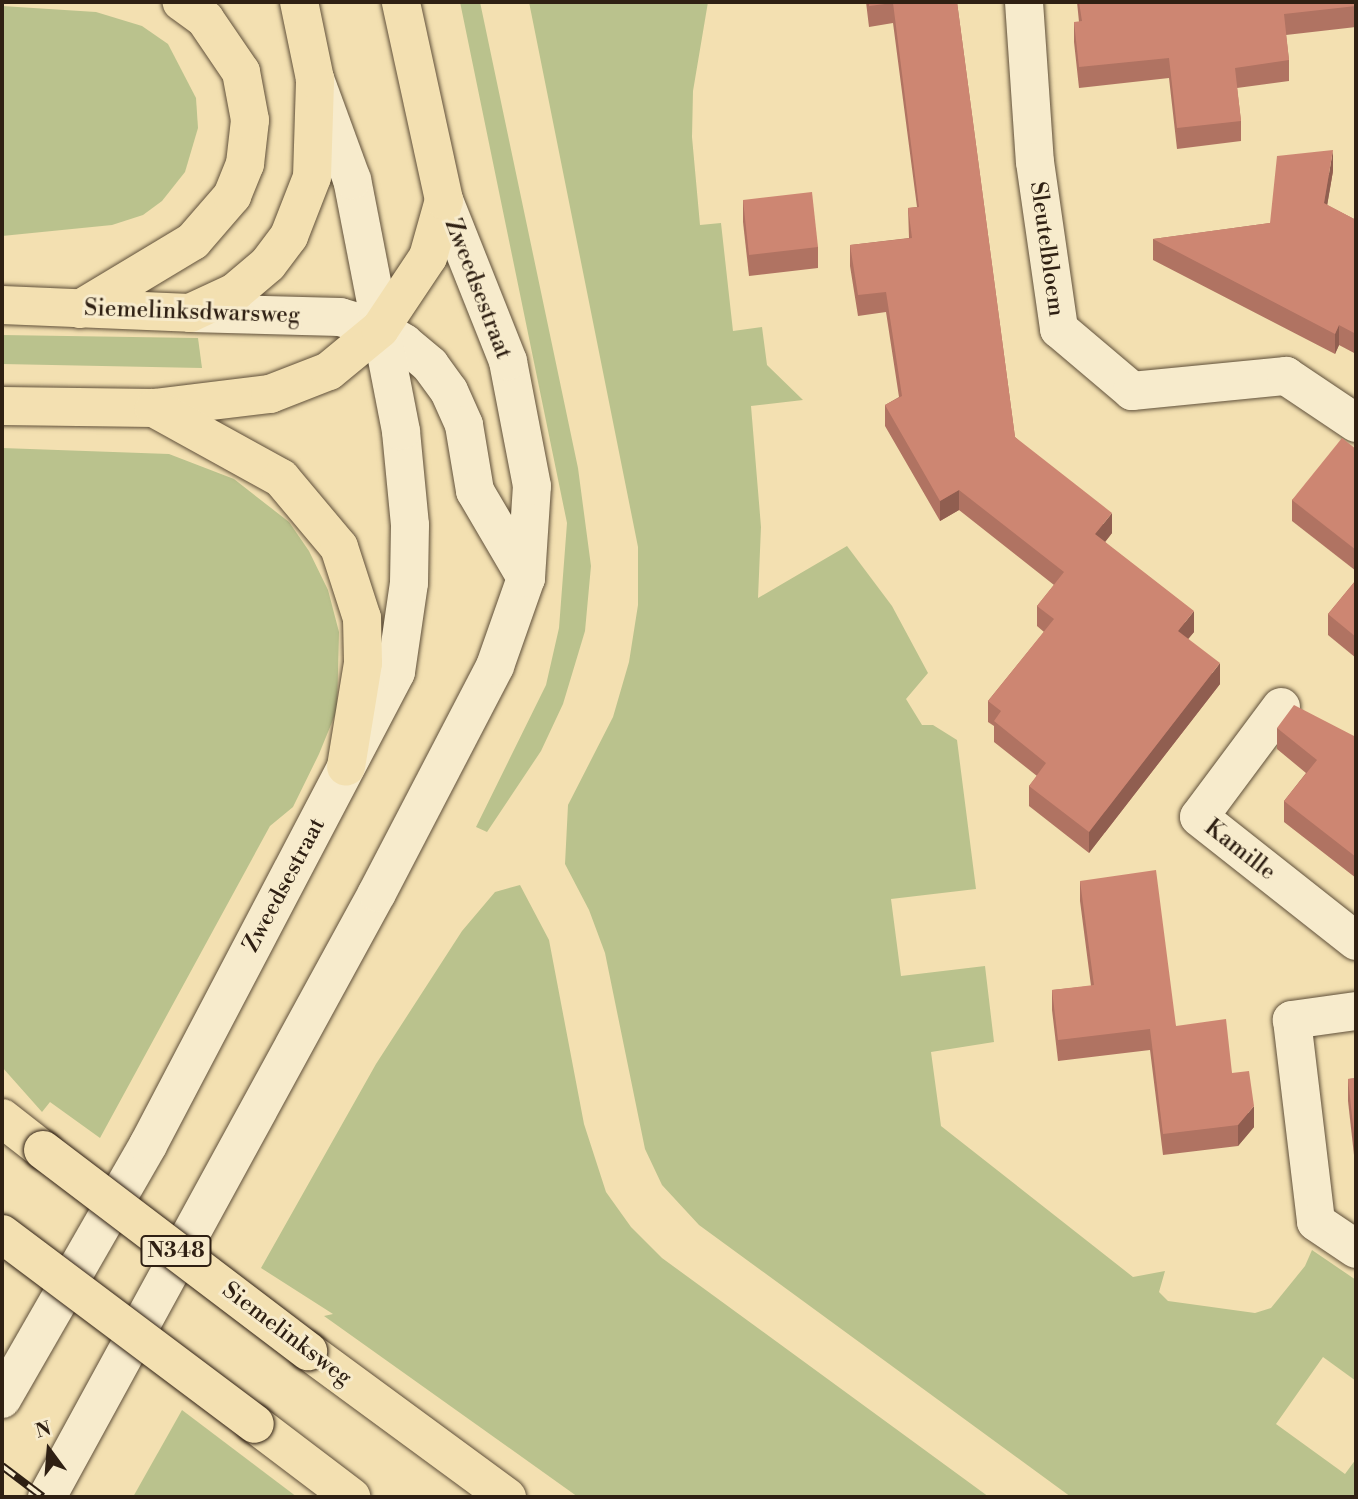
<!DOCTYPE html>
<html>
<head>
<meta charset="utf-8">
<style>
	body { margin:0 }
	#map { position:relative; width:1358px; height:1499px; overflow:hidden; background:#f3e0b1; font-family:"Libre Bodoni",serif }
	div>[style] { position:absolute }
	.green>* { inset:0; background:#bac28d }
	.roads { filter:drop-shadow(0 0 2px #60503a) drop-shadow(0 0 2px #60503a) }
	.street>* { height:38px; margin:-19px; padding:0 19px; transform-origin:19px; border-radius:19px; background:#f7ebcc }
	.secondary>* { height:38px; margin:-19px; padding:0 19px; transform-origin:19px; border-radius:19px; background:#f7ebcc }
	.primary>* { height:38px; margin:-19px; padding:0 19px; transform-origin:19px; border-radius:19px; background:#f3e0b1 }
	.rail>* { height:8px; margin-top:-4px; transform-origin:0; background:repeating-linear-gradient(90deg,#f7ebcc 0 16px,#2f2013 0 32px); box-sizing:border-box; border-block:2px solid #2f2013 }
	.bridges { filter:drop-shadow(0 0 2px #2f2013) drop-shadow(0 0 2px #2f2013) }
	.primary-bridge>* { height:38px; margin:-19px; padding:0 19px; transform-origin:19px; border-radius:19px; background:#f3e0b1 }
	.wall>* { inset:0; background:#b07362 }
	.shaded-wall>* { inset:0; background:#905e50 }
	.building>* { inset:0; background:#cd8672 }
	span { translate:-50% -50%; white-space:nowrap; text-align:center; line-height:1.15; -webkit-text-stroke:6px #f7ebcc; paint-order:stroke }
	.shield-label span { padding:2px 5px; background:#f7ebcc; border:2px solid; border-radius:5px; -webkit-text-stroke-width:0 }
	.shield-label { font-size:21px; color:#2f2013; font-weight:700 }
	.street-label { font-size:23px; color:#2f2013 }
	.frame { position:absolute; inset:0; border:4px solid #2f2013; pointer-events:none }
	.north { position:absolute; left:14px; top:1415px; width:70px; height:70px; -webkit-text-stroke:5px #f7ebcc; paint-order:stroke; rotate:344deg; font-size:19px; font-weight:700; line-height:28px; text-align:center; color:#2f2013 }
	.north::after { content:''; display:block; margin:auto; width:24px; height:32px; background:#2f2013; clip-path:polygon(50% 0,100% 100%,50% 72%,0 100%) }
</style>
</head>
<body>
<div id="map">
	<div class="green">
		<i style="clip-path:polygon(460px 2px,480px 2px,578px 468px,591px 566px,585px 631px,563px 704px,541px 751px,487px 832px,476px 827px,546px 685px,559px 628px,567px 523px)"></i>
		<i style="clip-path:polygon(529px 2px,708px 2px,693px 91px,692px 137px,700px 225px,721px 223px,733px 331px,762px 327px,767px 365px,803px 400px,751px 406px,761px 527px,758px 598px,847px 546px,892px 606px,928px 673px,906px 699px,922px 725px,933px 725px,957px 740px,976px 889px,891px 899px,901px 976px,985px 966px,994px 1042px,931px 1052px,941px 1126px,1133px 1277px,1165px 1271px,1159px 1292px,1168px 1301px,1255px 1313px,1271px 1308px,1305px 1266px,1312px 1250px,1356px 1280px,1356px 1381px,1323px 1357px,1276px 1424px,1345px 1474px,1356px 1459px,1356px 1497px,1071px 1497px,699px 1225px,662px 1185px,645px 1149px,605px 953px,589px 910px,565px 864px,568px 805px,613px 717px,629px 662px,638px 605px,638px 547px)"></i>
		<i style="clip-path:polygon(2px 6px,96px 12px,142px 26px,168px 44px,196px 98px,198px 128px,185px 172px,162px 201px,143px 215px,112px 225px,2px 236px)"></i>
		<i style="clip-path:polygon(2px 335px,198px 338px,202px 368px,2px 364px)"></i>
		<i style="clip-path:polygon(2px 448px,169px 454px,234px 479px,289px 522px,309px 551px,328px 590px,339px 632px,337px 710px,319px 754px,293px 807px,270px 826px,100px 1138px,50px 1102px,42px 1112px,2px 1067px)"></i>
		<i style="clip-path:polygon(520px 885px,549px 940px,584px 1124px,606px 1192px,631px 1227px,662px 1258px,989px 1497px,578px 1497px,324px 1316px,333px 1314px,261px 1268px,376px 1064px,462px 931px,495px 892px)"></i>
		<i style="clip-path:polygon(182px 1410px,297px 1497px,133px 1497px)"></i>
	</div>
	<div class="roads">
		<div class="street">
			<i style="left:1024px;top:2px;width:160px;rotate:86.1deg"></i>
			<i style="left:1035px;top:162px;width:169px;rotate:81.8deg"></i>
			<i style="left:1059px;top:329px;width:96px;rotate:40.3deg"></i>
			<i style="left:1132px;top:391px;width:155px;rotate:-5.6deg"></i>
			<i style="left:1286px;top:376px;width:84px;rotate:33.9deg"></i>
			<i style="left:1281px;top:707px;width:137px;rotate:126.7deg"></i>
			<i style="left:1199px;top:817px;width:200px;rotate:38.3deg"></i>
			<i style="left:1356px;top:1011px;width:65px;rotate:172deg"></i>
			<i style="left:1292px;top:1020px;width:203px;rotate:83.2deg"></i>
			<i style="left:1316px;top:1222px;width:48px;rotate:34deg"></i>
		</div>
		<div class="secondary">
			<i style="left:190px;top:313px;width:150px;rotate:1.5deg"></i>
			<i style="left:340px;top:317px;width:42px;rotate:16.7deg"></i>
			<i style="left:380px;top:329px;width:28px;rotate:30deg"></i>
			<i style="left:404px;top:343px;width:34px;rotate:40deg"></i>
			<i style="left:430px;top:365px;width:32px;rotate:54deg"></i>
			<i style="left:449px;top:391px;width:37px;rotate:66deg"></i>
			<i style="left:464px;top:425px;width:67px;rotate:80.5deg"></i>
			<i style="left:475px;top:491px;width:101px;rotate:59.6deg"></i>
			<i style="left:2px;top:1399px;width:293px;rotate:-60.1deg"></i>
			<i style="left:148px;top:1145px;width:534px;rotate:-62.33deg"></i>
			<i style="left:396px;top:672px;width:90px;rotate:-81.7deg"></i>
			<i style="left:409px;top:583px;width:58px;rotate:-89deg"></i>
			<i style="left:410px;top:525px;width:94px;rotate:-95.5deg"></i>
			<i style="left:401px;top:431px;width:256px;rotate:-101deg"></i>
			<i style="left:352px;top:180px;width:108px;rotate:-110.1deg"></i>
			<i style="left:47px;top:1497px;width:688px;rotate:-61.35deg"></i>
			<i style="left:377px;top:893px;width:256px;rotate:-62.5deg"></i>
			<i style="left:495px;top:666px;width:93px;rotate:-70.6deg"></i>
			<i style="left:526px;top:578px;width:92px;rotate:-86.3deg"></i>
			<i style="left:532px;top:486px;width:127px;rotate:-100.9deg"></i>
			<i style="left:508px;top:361px;width:173px;rotate:-111.7deg"></i>
		</div>
		<div class="primary">
			<i style="left:2px;top:305px;width:188px;rotate:2.4deg"></i>
			<i style="left:190px;top:313px;width:50px;rotate:-25deg"></i>
			<i style="left:235px;top:292px;width:43px;rotate:-40.3deg"></i>
			<i style="left:268px;top:264px;width:35px;rotate:-53deg"></i>
			<i style="left:289px;top:236px;width:63px;rotate:-68.7deg"></i>
			<i style="left:312px;top:177px;width:98px;rotate:-88.2deg"></i>
			<i style="left:315px;top:79px;width:79px;rotate:-101.7deg"></i>
			<i style="left:80px;top:309px;width:132px;rotate:-31deg"></i>
			<i style="left:193px;top:241px;width:60px;rotate:-49.1deg"></i>
			<i style="left:232px;top:196px;width:35px;rotate:-68deg"></i>
			<i style="left:245px;top:164px;width:44px;rotate:-83.5deg"></i>
			<i style="left:250px;top:120px;width:49px;rotate:-100.6deg"></i>
			<i style="left:241px;top:72px;width:64px;rotate:-124.2deg"></i>
			<i style="left:205px;top:19px;width:29px;rotate:-144deg"></i>
			<i style="left:2px;top:406px;width:152px;rotate:0.8deg"></i>
			<i style="left:154px;top:408px;width:117px;rotate:-6.9deg"></i>
			<i style="left:270px;top:394px;width:63px;rotate:-21.3deg"></i>
			<i style="left:329px;top:371px;width:66px;rotate:-39.5deg"></i>
			<i style="left:380px;top:329px;width:87px;rotate:-56.3deg"></i>
			<i style="left:428px;top:257px;width:59px;rotate:-74.3deg"></i>
			<i style="left:444px;top:200px;width:203px;rotate:-102.3deg"></i>
			<i style="left:154px;top:408px;width:145px;rotate:28.9deg"></i>
			<i style="left:281px;top:478px;width:90px;rotate:50deg"></i>
			<i style="left:339px;top:547px;width:75px;rotate:72.1deg"></i>
			<i style="left:362px;top:618px;width:45px;rotate:88.7deg"></i>
			<i style="left:363px;top:663px;width:105px;rotate:99.3deg"></i>
			<i style="left:2px;top:1118px;width:52px;rotate:38deg"></i>
			<i style="left:308px;top:1351px;width:247px;rotate:36.3deg"></i>
			<i style="left:255px;top:1424px;width:121px;rotate:37.2deg"></i>
		</div>
	</div>
	<div class="rail">
		<i style="left:2px;top:1466px;width:51px;rotate:37.1deg"></i>
	</div>
	<div class="bridges">
		<div class="primary-bridge">
			<i style="left:43px;top:1150px;width:333px;rotate:37.2deg"></i>
			<i style="left:2px;top:1234px;width:316px;rotate:36.9deg"></i>
		</div>
	</div>
	<div class="wall">
		<i style="clip-path:polygon(866px 2px,957px 2px,1015px 437px,1112px 533px,1105px 542px,1194px 632px,1188px 639px,1220px 684px,1089px 853px,1029px 806px,1029px 786px,1037px 776px,994px 742px,994px 726px,988px 722px,988px 701px,1044px 632px,1037px 626px,1037px 606px,1054px 585px,959px 510px,940px 521px,885px 426px,885px 405px,899px 397px,886px 312px,858px 316px,850px 266px,850px 245px,909px 238px,908px 208px,917px 207px,893px 23px,869px 27px)"></i>
		<i style="clip-path:polygon(1077px 2px,1356px 2px,1356px 27px,1286px 35px,1289px 60px,1289px 81px,1237px 88px,1241px 121px,1241px 141px,1177px 149px,1169px 78px,1079px 88px,1074px 42px,1074px 22px,1079px 22px)"></i>
		<i style="clip-path:polygon(1333px 171px,1327px 205px,1356px 220px,1356px 354px,1339px 345px,1335px 354px,1153px 260px,1153px 239px,1270px 223px)"></i>
		<i style="clip-path:polygon(743px 200px,818px 247px,818px 268px,749px 276px,743px 222px)"></i>
		<i style="clip-path:polygon(1356px 449px,1356px 571px,1292px 521px,1292px 500px)"></i>
		<i style="clip-path:polygon(1356px 580px,1356px 658px,1328px 635px,1328px 614px)"></i>
		<i style="clip-path:polygon(1277px 728px,1356px 737px,1356px 878px,1284px 822px,1284px 801px,1306px 773px,1277px 749px)"></i>
		<i style="clip-path:polygon(1080px 881px,1176px 1026px,1232px 1073px,1254px 1127px,1238px 1146px,1163px 1155px,1150px 1050px,1058px 1061px,1052px 1010px,1052px 990px,1091px 986px,1080px 901px)"></i>
		<i style="clip-path:polygon(1356px 1078px,1356px 1155px,1354px 1155px,1348px 1101px,1348px 1079px)"></i>
	</div>
	<div class="shaded-wall">
		<i style="clip-path:polygon(1333px 150px,1333px 171px,1324px 224px,1324px 203px)"></i>
		<i style="clip-path:polygon(1339px 325px,1339px 345px,1335px 354px,1335px 334px)"></i>
		<i style="clip-path:polygon(959px 490px,959px 510px,940px 521px,940px 501px)"></i>
		<i style="clip-path:polygon(1112px 513px,1112px 533px,1095px 555px,1095px 534px)"></i>
		<i style="clip-path:polygon(1194px 611px,1194px 632px,1178px 651px,1178px 631px)"></i>
		<i style="clip-path:polygon(1220px 663px,1220px 684px,1089px 853px,1089px 832px)"></i>
		<i style="clip-path:polygon(1254px 1106px,1254px 1127px,1238px 1146px,1238px 1125px)"></i>
	</div>
	<div class="building">
		<i style="clip-path:polygon(869px 2px,957px 2px,1015px 437px,1112px 513px,1095px 534px,1194px 611px,1178px 631px,1220px 663px,1089px 832px,1029px 786px,1046px 763px,994px 721px,1001px 711px,988px 701px,1054px 619px,1037px 606px,1064px 572px,959px 490px,940px 501px,885px 405px,902px 396px,886px 292px,858px 295px,850px 245px,912px 238px,908px 208px,919px 207px,893px 3px,869px 6px)"></i>
		<i style="clip-path:polygon(1079px 2px,1356px 2px,1356px 6px,1284px 14px,1289px 60px,1235px 68px,1241px 121px,1177px 128px,1169px 58px,1079px 67px,1074px 22px,1082px 21px)"></i>
		<i style="clip-path:polygon(1333px 150px,1324px 203px,1356px 220px,1356px 334px,1339px 325px,1335px 334px,1153px 239px,1270px 223px,1277px 156px)"></i>
		<i style="clip-path:polygon(812px 192px,818px 247px,749px 255px,743px 200px)"></i>
		<i style="clip-path:polygon(1342px 438px,1356px 449px,1356px 550px,1292px 500px)"></i>
		<i style="clip-path:polygon(1356px 580px,1356px 637px,1328px 614px)"></i>
		<i style="clip-path:polygon(1294px 705px,1356px 737px,1356px 857px,1284px 801px,1317px 760px,1277px 728px)"></i>
		<i style="clip-path:polygon(1156px 870px,1176px 1026px,1226px 1019px,1232px 1073px,1249px 1071px,1254px 1106px,1238px 1125px,1163px 1134px,1150px 1029px,1058px 1040px,1052px 990px,1094px 985px,1080px 881px)"></i>
		<i style="clip-path:polygon(1356px 1078px,1356px 1134px,1354px 1134px,1348px 1079px)"></i>
	</div>
	<div class="shield-label">
		<span style="left:176px;top:1251px">N348</span>
	</div>
	<div class="street-label">
		<span style="left:1047px;top:249px;rotate:82deg">Sleutelbloem</span>
		<span style="left:478px;top:289px;rotate:69deg">Zweedsestraat</span>
		<span style="left:192px;top:312px;rotate:2deg">Siemelinksdwarsweg</span>
		<span style="left:1240px;top:850px;rotate:38deg">Kamille</span>
		<span style="left:284px;top:885px;rotate:-62deg">Zweedsestraat</span>
		<span style="left:287px;top:1334px;rotate:37deg">Siemelinksweg</span>
	</div>
	<div class="frame"></div>
	<div class="north">N</div>
</div>
</body>
</html>
